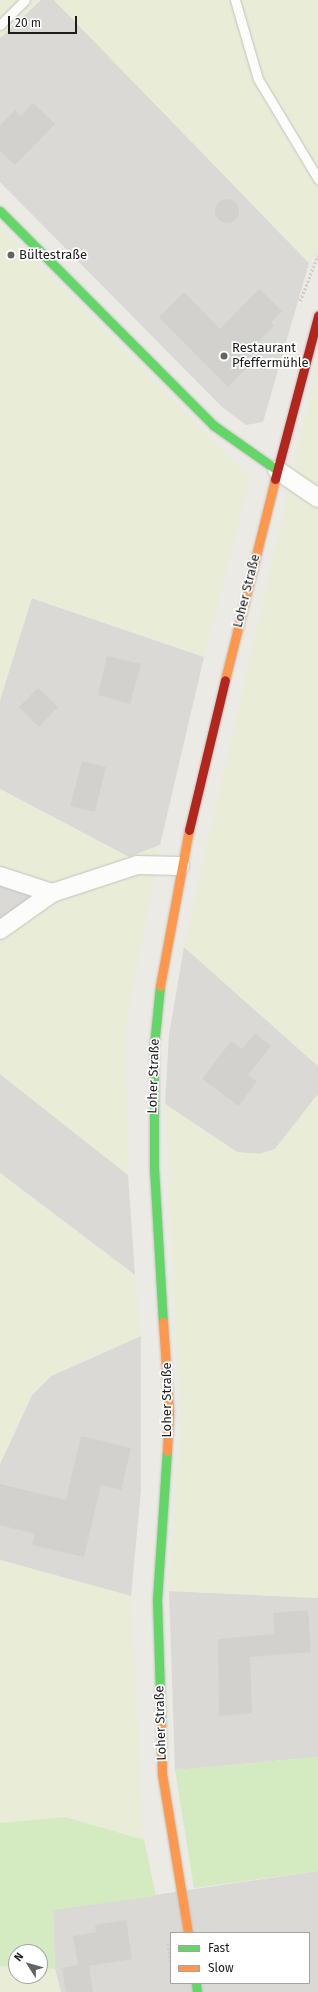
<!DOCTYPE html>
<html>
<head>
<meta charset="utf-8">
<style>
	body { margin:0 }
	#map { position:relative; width:318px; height:1992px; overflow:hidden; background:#ebeae4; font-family:"Fira Sans",sans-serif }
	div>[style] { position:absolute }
	.residential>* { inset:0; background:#dad9d6 }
	.farmland>* { inset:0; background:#e9ecd6 }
	.grass>* { inset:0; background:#d4ebc1 }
	.building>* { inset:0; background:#d3d1cd }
	.round { border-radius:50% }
	.path>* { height:2.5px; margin-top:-1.25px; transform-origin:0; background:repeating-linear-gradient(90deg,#d7c9c3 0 2px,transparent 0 4px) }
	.roads { filter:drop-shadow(0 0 1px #c3c3c0) drop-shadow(0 0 1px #c3c3c0) }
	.lane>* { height:9px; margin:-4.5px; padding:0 4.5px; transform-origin:4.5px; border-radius:4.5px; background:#fcfcfb }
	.street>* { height:18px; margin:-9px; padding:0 9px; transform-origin:9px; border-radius:9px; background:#fcfcfb }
	.fast>* { height:9px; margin:-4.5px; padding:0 4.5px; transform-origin:4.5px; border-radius:4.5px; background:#63d668 }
	.slow>* { height:9px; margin:-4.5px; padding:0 4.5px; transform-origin:4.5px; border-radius:4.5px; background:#ff974d }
	.jam>* { height:9px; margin:-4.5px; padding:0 4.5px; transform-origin:4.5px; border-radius:4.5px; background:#b3261e }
	.dots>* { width:11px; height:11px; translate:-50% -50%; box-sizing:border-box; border:2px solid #fff; border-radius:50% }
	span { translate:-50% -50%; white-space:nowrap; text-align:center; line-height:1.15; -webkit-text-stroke:3.5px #fff; paint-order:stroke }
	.poi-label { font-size:13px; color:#1c1c1c }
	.left { translate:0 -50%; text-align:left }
	.street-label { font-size:13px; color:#1c1c1c }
	.legend { position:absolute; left:170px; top:1932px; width:140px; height:52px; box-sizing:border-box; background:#fff; border:1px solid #a4a4a4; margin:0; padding:5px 7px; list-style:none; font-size:12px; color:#1c1c1c }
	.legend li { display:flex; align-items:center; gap:8px; height:20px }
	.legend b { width:20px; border:1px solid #a4a4a4 }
	.north { position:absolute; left:8px; top:1944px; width:40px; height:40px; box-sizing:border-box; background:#fff; border:1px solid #a4a4a4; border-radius:50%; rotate:307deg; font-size:11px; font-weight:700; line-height:16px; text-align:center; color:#1c1c1c }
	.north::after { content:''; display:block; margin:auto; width:14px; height:18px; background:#646462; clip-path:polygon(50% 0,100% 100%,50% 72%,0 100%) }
	.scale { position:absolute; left:8px; top:16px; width:69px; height:18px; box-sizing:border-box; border:2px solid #1c1c1c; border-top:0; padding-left:5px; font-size:12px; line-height:14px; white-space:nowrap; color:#1c1c1c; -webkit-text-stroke:3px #fff; paint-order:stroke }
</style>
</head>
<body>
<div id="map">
	<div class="residential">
		<i style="clip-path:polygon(41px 0,54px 0,309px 263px,263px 422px,246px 425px,222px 407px,0 182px,0 38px)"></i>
		<i style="clip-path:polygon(31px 598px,204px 657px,160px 845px,129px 857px,0 789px,0 700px)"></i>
		<i style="clip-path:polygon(0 866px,67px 892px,0 940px)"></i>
		<i style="clip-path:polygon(184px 947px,318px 1066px,318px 1094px,275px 1149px,259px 1154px,237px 1152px,165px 1104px,169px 1035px)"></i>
		<i style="clip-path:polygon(0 1074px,128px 1175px,135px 1275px,0 1173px)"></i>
		<i style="clip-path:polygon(141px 1336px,141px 1490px,131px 1596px,0 1560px,0 1464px,32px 1395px,51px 1376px)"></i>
		<i style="clip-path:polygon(169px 1591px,318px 1598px,318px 1757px,175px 1770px)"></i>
		<i style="clip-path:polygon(evenodd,318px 1871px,318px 1992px,61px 1992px,55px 1969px,53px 1910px,318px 1871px,171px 1933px,309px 1933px,309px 1983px,171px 1983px,171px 1933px)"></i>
	</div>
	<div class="farmland">
		<i style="clip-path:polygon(0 0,41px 0,0 38px)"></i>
		<i style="clip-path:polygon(54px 0,318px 0,318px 251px,309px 263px)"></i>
		<i style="clip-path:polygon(0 225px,250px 478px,204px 657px,32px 598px,0 700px)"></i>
		<i style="clip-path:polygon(318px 362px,318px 1066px,184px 947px)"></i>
		<i style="clip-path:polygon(0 789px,129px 857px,160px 845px,126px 1027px,128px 1175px,0 1074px,0 940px,67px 892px,0 866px)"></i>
		<i style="clip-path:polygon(318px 1094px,318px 1598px,169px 1591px,181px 1426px,165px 1104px,237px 1152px,259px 1154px,275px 1149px)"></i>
		<i style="clip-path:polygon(0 1173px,135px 1275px,141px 1336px,51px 1376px,32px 1395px,0 1464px)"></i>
		<i style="clip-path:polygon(0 1560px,131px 1596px,144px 1840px,65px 1817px,0 1823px)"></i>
		<i style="clip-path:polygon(0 1966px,16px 1967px,16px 1976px,40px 1976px,40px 1968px,55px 1969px,61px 1992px,0 1992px)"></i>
	</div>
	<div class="grass">
		<i style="clip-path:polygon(318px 1757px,318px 1871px,194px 1888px,175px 1770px)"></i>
		<i style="clip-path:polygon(65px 1817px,144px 1840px,156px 1896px,53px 1910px,55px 1969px,40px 1968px,40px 1952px,16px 1952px,16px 1967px,0 1966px,0 1823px)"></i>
	</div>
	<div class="building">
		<i style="clip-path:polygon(33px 103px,55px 124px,15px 165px,0 151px,0 125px,15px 110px,21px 116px)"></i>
		<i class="round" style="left:215px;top:199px;width:24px;height:24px"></i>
		<i style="clip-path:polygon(259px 289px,282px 311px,271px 322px,274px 326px,248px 353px,255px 360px,228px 387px,159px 317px,184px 292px,220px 329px)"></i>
		<i style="clip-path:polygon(107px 656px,141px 664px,130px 704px,98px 695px)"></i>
		<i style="clip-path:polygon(38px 688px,58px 707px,39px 727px,19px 707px)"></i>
		<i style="clip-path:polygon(82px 761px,106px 767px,95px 812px,70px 806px)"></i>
		<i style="clip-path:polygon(255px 1033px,271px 1046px,248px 1075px,257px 1081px,239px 1106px,202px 1079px,231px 1041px,242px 1049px)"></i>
		<i style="clip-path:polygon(81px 1436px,131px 1448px,121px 1490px,101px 1485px,84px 1557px,32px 1545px,35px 1534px,0 1525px,0 1484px,66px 1500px)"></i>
		<i style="clip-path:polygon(308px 1610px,311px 1652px,250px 1657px,252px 1713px,219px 1716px,218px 1639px,274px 1634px,273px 1613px)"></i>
		<i style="clip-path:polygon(126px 1920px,132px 1959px,89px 1966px,93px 1992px,66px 1992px,62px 1968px,78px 1965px,73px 1936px,96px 1932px,95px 1925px)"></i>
	</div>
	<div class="path">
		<i style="left:300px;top:301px;width:49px;rotate:-68.6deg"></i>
		<i style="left:168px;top:1944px;width:20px;rotate:81deg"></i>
	</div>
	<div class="roads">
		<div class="lane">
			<i style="left:235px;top:0;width:82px;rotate:73.8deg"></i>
			<i style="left:258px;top:79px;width:117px;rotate:59deg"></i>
			<i style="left:0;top:25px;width:35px;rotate:-45deg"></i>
		</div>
		<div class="street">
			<i style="left:277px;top:470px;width:50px;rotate:34.3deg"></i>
			<i style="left:0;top:876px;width:55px;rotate:18.1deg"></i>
			<i style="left:0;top:930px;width:64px;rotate:-35.4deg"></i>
			<i style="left:52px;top:893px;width:89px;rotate:-18.2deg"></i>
			<i style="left:137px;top:865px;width:43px;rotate:1.3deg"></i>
		</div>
		<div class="fast">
			<i style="left:0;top:211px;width:302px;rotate:45.1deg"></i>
			<i style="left:213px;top:425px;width:78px;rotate:35.1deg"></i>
			<i style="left:160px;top:986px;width:59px;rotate:95.8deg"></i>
			<i style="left:154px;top:1045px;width:123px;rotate:90deg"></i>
			<i style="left:154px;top:1168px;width:154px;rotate:86.7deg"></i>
			<i style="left:161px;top:1726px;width:126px;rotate:-91.8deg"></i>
			<i style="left:157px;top:1600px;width:149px;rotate:-86.2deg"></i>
			<i style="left:196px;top:1983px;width:9px;rotate:84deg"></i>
		</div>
		<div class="slow">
			<i style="left:225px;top:680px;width:207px;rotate:-76deg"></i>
			<i style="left:160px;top:986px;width:159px;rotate:-79.5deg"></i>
			<i style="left:163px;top:1322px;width:90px;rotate:86.2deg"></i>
			<i style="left:169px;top:1412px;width:39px;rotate:93deg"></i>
			<i style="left:161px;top:1726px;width:48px;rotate:88.8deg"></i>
			<i style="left:162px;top:1774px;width:161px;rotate:80.7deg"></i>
		</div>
		<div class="jam">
			<i style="left:275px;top:479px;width:169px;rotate:-75.2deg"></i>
			<i style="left:189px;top:830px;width:154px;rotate:-76.5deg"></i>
		</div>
	</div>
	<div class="dots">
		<i style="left:11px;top:255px;background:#646462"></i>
		<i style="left:224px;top:356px;background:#646462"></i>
	</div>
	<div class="poi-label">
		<span class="left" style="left:19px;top:255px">Bültestraße</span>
		<span class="left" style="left:232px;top:356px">Restaurant<br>Pfeffermühle</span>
	</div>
	<div class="street-label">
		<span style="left:247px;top:591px;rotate:-76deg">Loher Straße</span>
		<span style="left:154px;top:1076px;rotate:-88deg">Loher Straße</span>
		<span style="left:167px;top:1400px;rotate:-90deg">Loher Straße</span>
		<span style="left:161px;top:1723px;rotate:-92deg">Loher Straße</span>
	</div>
	<ul class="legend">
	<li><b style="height:5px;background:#63d668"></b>Fast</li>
	<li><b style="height:5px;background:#ff974d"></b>Slow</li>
	</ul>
	<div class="north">N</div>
	<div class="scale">20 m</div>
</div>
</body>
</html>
